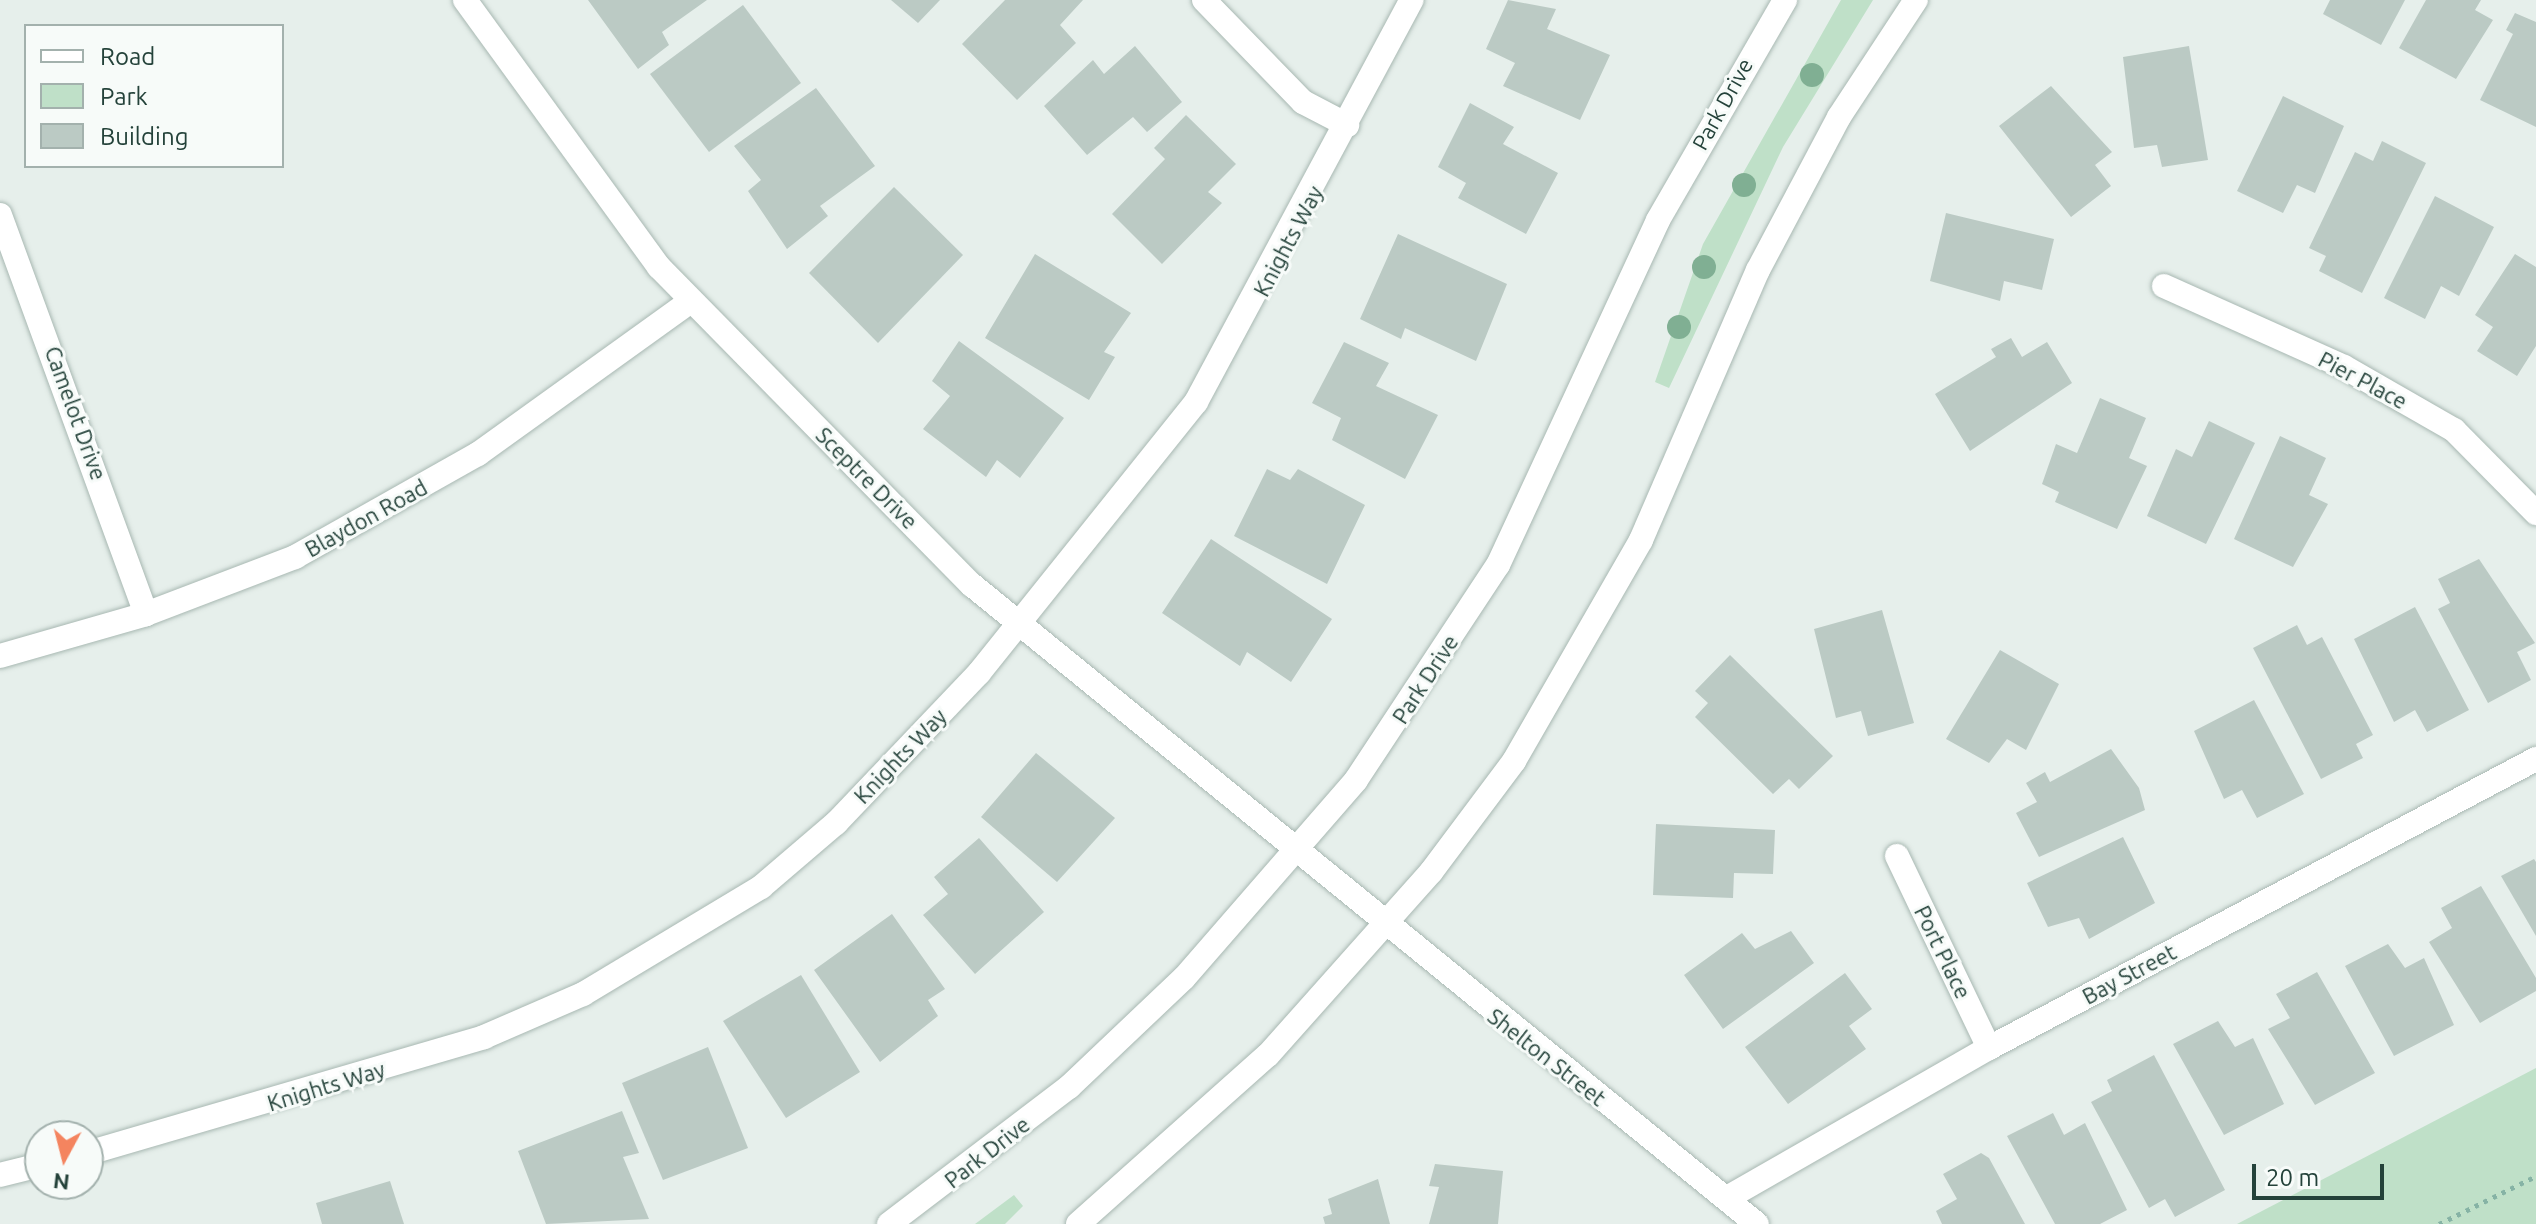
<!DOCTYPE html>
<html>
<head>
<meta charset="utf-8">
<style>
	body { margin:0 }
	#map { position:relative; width:2536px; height:1224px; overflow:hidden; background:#e6efeb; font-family:Ubuntu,sans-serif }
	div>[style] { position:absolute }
	.green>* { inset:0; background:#bfe0c8 }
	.building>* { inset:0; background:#bbcac4 }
	.path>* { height:5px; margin-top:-2.5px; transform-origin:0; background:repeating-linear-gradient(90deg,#86b3a5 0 4px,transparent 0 10px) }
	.roads { filter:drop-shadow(0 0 2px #a8b8b2) drop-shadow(0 0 2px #a8b8b2) }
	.minor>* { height:24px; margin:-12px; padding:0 12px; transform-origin:12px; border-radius:12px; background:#fff }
	.trees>* { width:24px; height:24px; margin:-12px; border-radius:50%; background:#80af93 }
	span { translate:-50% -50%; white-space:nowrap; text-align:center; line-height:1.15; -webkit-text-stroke:6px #f7fbf9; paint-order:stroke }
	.street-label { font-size:22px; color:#24423a }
	.legend { position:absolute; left:24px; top:24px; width:260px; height:144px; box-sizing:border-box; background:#f7fbf9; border:2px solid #a3b1ad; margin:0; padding:10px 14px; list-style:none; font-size:24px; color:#24423a }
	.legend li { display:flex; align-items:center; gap:16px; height:40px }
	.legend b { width:40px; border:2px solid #a3b1ad }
	.north { position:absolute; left:24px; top:1120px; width:80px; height:80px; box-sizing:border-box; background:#f7fbf9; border:2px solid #a3b1ad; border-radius:50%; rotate:187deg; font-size:22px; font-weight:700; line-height:32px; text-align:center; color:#24423a }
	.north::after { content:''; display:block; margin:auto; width:28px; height:36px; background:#f4845f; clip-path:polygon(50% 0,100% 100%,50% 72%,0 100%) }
	.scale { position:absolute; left:2252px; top:1164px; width:132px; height:36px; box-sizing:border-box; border:4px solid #24423a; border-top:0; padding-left:10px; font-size:24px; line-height:28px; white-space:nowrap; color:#24423a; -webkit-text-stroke:6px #f7fbf9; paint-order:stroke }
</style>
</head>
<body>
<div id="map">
	<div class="green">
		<i style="clip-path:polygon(1841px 0,1873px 0,1783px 147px,1669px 388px,1655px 382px,1703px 244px)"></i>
		<i style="clip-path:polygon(2536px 1068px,2536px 1224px,2237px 1224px)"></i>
		<i style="clip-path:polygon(1014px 1195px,1023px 1206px,1005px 1224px,975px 1224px)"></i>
	</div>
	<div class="building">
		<i style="clip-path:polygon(588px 0,707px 0,662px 32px,669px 45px,638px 69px)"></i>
		<i style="clip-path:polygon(891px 0,940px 0,918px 23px)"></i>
		<i style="clip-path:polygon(1005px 0,1083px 0,1060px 25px,1076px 43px,1017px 100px,962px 44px)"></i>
		<i style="clip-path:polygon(1508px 0,1556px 9px,1547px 29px,1610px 55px,1580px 120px,1503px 86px,1515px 63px,1486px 49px)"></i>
		<i style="clip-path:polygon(2330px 0,2405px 0,2381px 45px,2323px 14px)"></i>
		<i style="clip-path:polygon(2426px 0,2481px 0,2475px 10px,2493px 20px,2456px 79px,2399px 48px)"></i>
		<i style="clip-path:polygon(743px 5px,801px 83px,709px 152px,650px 74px)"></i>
		<i style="clip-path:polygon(2515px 13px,2536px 22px,2536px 127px,2480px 100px,2513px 34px,2506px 30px)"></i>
		<i style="clip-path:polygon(1135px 46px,1182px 102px,1147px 132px,1133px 117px,1087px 155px,1044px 106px,1093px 60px,1104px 74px)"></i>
		<i style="clip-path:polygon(2189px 46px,2208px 160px,2162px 167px,2157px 145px,2134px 148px,2123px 57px)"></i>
		<i style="clip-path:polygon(2051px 86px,2112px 152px,2095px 165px,2111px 186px,2071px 217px,1999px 126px)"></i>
		<i style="clip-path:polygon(816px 88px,875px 166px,820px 206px,828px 216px,787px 249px,748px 191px,761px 180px,734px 146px)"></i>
		<i style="clip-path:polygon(2283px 96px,2344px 126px,2315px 193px,2297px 185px,2283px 213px,2237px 191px)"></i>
		<i style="clip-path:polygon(1470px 103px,1514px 127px,1503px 144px,1558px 173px,1526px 234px,1458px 198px,1466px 183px,1438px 167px)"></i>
		<i style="clip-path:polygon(1186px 115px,1236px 164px,1208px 192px,1222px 203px,1162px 264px,1112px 214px,1165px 159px,1154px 148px)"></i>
		<i style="clip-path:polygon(2382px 141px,2426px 163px,2362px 293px,2319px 271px,2326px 256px,2309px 248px,2355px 152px,2373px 161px)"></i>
		<i style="clip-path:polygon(894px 187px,963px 255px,878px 343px,809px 273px)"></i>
		<i style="clip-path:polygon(2435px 196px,2494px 227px,2459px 296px,2441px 286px,2425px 319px,2384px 298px)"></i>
		<i style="clip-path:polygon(1946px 213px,2054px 239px,2042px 290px,2004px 281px,2000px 301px,1930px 281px)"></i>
		<i style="clip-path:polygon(1398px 234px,1507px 284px,1476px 361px,1405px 328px,1401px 339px,1360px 319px)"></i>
		<i style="clip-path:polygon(1035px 254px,1131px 313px,1104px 352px,1115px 357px,1089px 400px,985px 338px)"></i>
		<i style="clip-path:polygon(2515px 254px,2536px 267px,2536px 346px,2517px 376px,2477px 351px,2493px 327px,2475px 315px)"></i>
		<i style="clip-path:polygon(2011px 338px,2022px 357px,2047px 342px,2072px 383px,1970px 451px,1935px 394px,1996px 357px,1991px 349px)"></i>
		<i style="clip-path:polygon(959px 341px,1064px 418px,1020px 478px,997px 460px,986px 477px,923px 429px,950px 396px,932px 381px)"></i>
		<i style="clip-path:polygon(1344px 342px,1389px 363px,1376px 386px,1438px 415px,1405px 479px,1332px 440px,1341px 418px,1312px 403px)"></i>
		<i style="clip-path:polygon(2100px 398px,2146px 418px,2129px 458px,2147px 466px,2117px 529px,2055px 502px,2059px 492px,2042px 484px,2056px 444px,2077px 453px)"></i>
		<i style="clip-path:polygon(2209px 421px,2255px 443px,2206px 544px,2147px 516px,2176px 449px,2192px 457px)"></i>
		<i style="clip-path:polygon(2280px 436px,2326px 458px,2309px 495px,2328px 504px,2293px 567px,2234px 539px)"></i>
		<i style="clip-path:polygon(1267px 469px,1290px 480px,1298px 469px,1365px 505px,1327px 584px,1234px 536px)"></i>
		<i style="clip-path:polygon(1211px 539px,1332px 619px,1291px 682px,1247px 652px,1240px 666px,1162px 613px)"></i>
		<i style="clip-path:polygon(2479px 559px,2535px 643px,2517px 652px,2531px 680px,2488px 703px,2438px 609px,2450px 603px,2438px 579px)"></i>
		<i style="clip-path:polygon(2415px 607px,2469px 710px,2427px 732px,2415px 710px,2394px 722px,2354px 639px)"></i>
		<i style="clip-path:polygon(1882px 610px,1914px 723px,1868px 736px,1861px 711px,1836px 718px,1814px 629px)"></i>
		<i style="clip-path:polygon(2297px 625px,2307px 645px,2322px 637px,2373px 735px,2356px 744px,2363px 758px,2321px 779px,2253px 648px)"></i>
		<i style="clip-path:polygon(2000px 650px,2059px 684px,2026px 750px,2007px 739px,1989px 763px,1946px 739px)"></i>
		<i style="clip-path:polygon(1730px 655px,1833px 756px,1799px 789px,1789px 779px,1773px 794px,1695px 717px,1708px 703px,1695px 691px)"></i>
		<i style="clip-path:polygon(2254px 700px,2304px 794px,2257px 818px,2242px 790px,2224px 799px,2194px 731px)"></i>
		<i style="clip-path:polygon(2111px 749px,2139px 788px,2145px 810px,2039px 857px,2016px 813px,2037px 802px,2026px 783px,2045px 772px,2050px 782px)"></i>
		<i style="clip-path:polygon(1036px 753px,1115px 818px,1057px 882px,981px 817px)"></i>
		<i style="clip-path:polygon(1656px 824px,1775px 830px,1773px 874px,1734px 873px,1733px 898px,1653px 895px)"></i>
		<i style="clip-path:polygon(2123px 837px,2155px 903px,2089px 939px,2079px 918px,2048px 927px,2027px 883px)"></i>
		<i style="clip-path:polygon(979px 838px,1044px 912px,975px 974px,923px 915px,948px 894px,934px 877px)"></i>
		<i style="clip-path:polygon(2534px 859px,2536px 862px,2536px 936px,2501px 876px)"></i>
		<i style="clip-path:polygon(2481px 886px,2536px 978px,2536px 991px,2480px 1023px,2429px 942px,2452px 928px,2441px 908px)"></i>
		<i style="clip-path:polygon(892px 914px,945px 989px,928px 1000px,938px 1016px,880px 1062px,814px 970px)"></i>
		<i style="clip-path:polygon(1791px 931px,1814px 963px,1723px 1029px,1684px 975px,1742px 933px,1755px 949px)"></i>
		<i style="clip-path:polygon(2388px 944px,2405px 968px,2424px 958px,2454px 1025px,2394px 1056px,2345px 966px)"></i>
		<i style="clip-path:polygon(2317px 972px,2375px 1073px,2315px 1105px,2268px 1029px,2290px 1018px,2276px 994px)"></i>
		<i style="clip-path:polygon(1845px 973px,1872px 1009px,1849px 1026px,1866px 1049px,1788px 1104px,1745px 1047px)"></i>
		<i style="clip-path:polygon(801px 975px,860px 1072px,786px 1118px,723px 1021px)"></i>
		<i style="clip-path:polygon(2218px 1021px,2235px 1047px,2253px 1038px,2284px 1104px,2224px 1135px,2173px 1044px)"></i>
		<i style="clip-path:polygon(708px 1047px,748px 1148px,663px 1180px,622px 1083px)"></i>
		<i style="clip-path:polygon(2154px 1055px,2225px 1190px,2175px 1217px,2165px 1199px,2149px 1208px,2091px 1102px,2112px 1091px,2107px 1080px)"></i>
		<i style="clip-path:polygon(622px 1111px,639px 1153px,623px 1157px,649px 1219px,546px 1224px,518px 1151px)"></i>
		<i style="clip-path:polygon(2053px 1113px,2064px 1135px,2085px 1123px,2127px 1210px,2100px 1224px,2055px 1224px,2007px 1136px)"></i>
		<i style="clip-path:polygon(1981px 1153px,1989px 1158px,2025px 1224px,1942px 1224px,1936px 1211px,1957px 1199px,1943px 1174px)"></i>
		<i style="clip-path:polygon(1435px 1164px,1503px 1171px,1498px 1224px,1429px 1224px,1439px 1187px,1429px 1186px)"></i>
		<i style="clip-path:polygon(1378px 1179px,1390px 1224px,1325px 1224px,1323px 1217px,1332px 1214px,1328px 1199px)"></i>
		<i style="clip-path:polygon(390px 1181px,404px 1224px,322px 1224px,316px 1203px)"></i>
	</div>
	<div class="path">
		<i style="left:2439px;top:1224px;width:108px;rotate:-26.3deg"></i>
	</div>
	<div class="roads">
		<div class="minor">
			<i style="left:465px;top:0;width:330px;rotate:54deg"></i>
			<i style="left:659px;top:267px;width:446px;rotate:45.5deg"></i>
			<i style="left:972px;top:585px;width:1012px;rotate:39.15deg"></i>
			<i style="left:1204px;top:0;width:142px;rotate:45.9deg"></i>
			<i style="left:1303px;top:102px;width:50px;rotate:27.6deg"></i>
			<i style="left:0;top:215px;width:425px;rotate:69.9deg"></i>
			<i style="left:2164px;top:286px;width:197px;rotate:24.2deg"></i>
			<i style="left:2344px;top:367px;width:127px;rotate:29.8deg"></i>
			<i style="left:2454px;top:430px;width:117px;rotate:45.3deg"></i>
			<i style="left:0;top:656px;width:152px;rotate:-16deg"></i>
			<i style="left:146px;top:614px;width:160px;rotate:-20.9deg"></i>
			<i style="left:295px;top:557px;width:210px;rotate:-29.4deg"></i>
			<i style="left:478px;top:454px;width:262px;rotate:-35.7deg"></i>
			<i style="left:1897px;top:856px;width:213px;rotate:64.4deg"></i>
			<i style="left:88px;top:1153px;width:413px;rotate:-16.3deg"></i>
			<i style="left:484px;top:1037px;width:108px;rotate:-23.5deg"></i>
			<i style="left:583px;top:994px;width:208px;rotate:-31deg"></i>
			<i style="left:761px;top:887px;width:99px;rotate:-40.5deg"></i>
			<i style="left:836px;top:823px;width:207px;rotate:-46.4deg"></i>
			<i style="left:979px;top:673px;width:347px;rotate:-51.3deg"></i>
			<i style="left:1196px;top:402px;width:456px;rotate:-61.8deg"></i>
			<i style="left:0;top:1175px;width:41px;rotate:-14deg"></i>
			<i style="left:1727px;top:1198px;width:302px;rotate:-29.8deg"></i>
			<i style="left:1989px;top:1048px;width:619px;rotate:-27.85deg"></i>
			<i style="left:889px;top:1224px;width:226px;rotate:-37.3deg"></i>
			<i style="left:1069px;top:1087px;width:158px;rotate:-43.5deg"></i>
			<i style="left:1184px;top:978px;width:262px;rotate:-49deg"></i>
			<i style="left:1356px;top:780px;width:258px;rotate:-56.6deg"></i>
			<i style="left:1498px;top:565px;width:380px;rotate:-65.1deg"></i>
			<i style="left:1658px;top:220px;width:254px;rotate:-60deg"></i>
			<i style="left:1078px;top:1224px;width:254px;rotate:-41.7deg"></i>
			<i style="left:1268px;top:1055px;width:245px;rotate:-48.3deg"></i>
			<i style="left:1431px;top:872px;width:139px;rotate:-53.2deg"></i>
			<i style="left:1514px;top:761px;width:255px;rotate:-60.1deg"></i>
			<i style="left:1641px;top:540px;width:294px;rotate:-66.6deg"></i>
			<i style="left:1758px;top:270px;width:173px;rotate:-62.1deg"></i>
			<i style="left:1839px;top:117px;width:140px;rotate:-56.7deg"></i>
		</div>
	</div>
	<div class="trees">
		<i style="left:1812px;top:75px"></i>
		<i style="left:1744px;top:185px"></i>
		<i style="left:1704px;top:267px"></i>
		<i style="left:1679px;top:327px"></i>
	</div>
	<div class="street-label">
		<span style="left:1722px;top:104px;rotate:-61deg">Park Drive</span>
		<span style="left:1288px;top:241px;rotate:-62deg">Knights Way</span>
		<span style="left:2363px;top:380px;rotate:28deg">Pier Place</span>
		<span style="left:76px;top:413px;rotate:70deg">Camelot Drive</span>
		<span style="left:867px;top:478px;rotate:45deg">Sceptre Drive</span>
		<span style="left:366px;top:518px;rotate:-29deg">Blaydon Road</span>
		<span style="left:1425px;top:679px;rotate:-57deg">Park Drive</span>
		<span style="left:900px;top:756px;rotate:-46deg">Knights Way</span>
		<span style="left:1943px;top:952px;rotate:64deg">Port Place</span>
		<span style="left:2129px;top:974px;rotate:-28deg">Bay Street</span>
		<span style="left:1547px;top:1057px;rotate:38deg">Shelton Street</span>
		<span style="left:326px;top:1086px;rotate:-17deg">Knights Way</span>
		<span style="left:987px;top:1152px;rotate:-38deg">Park Drive</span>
	</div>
	<ul class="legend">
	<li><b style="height:10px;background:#fff"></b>Road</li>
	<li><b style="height:22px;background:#bfe0c8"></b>Park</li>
	<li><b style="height:22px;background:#bbcac4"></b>Building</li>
	</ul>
	<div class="north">N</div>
	<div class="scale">20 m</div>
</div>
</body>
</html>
